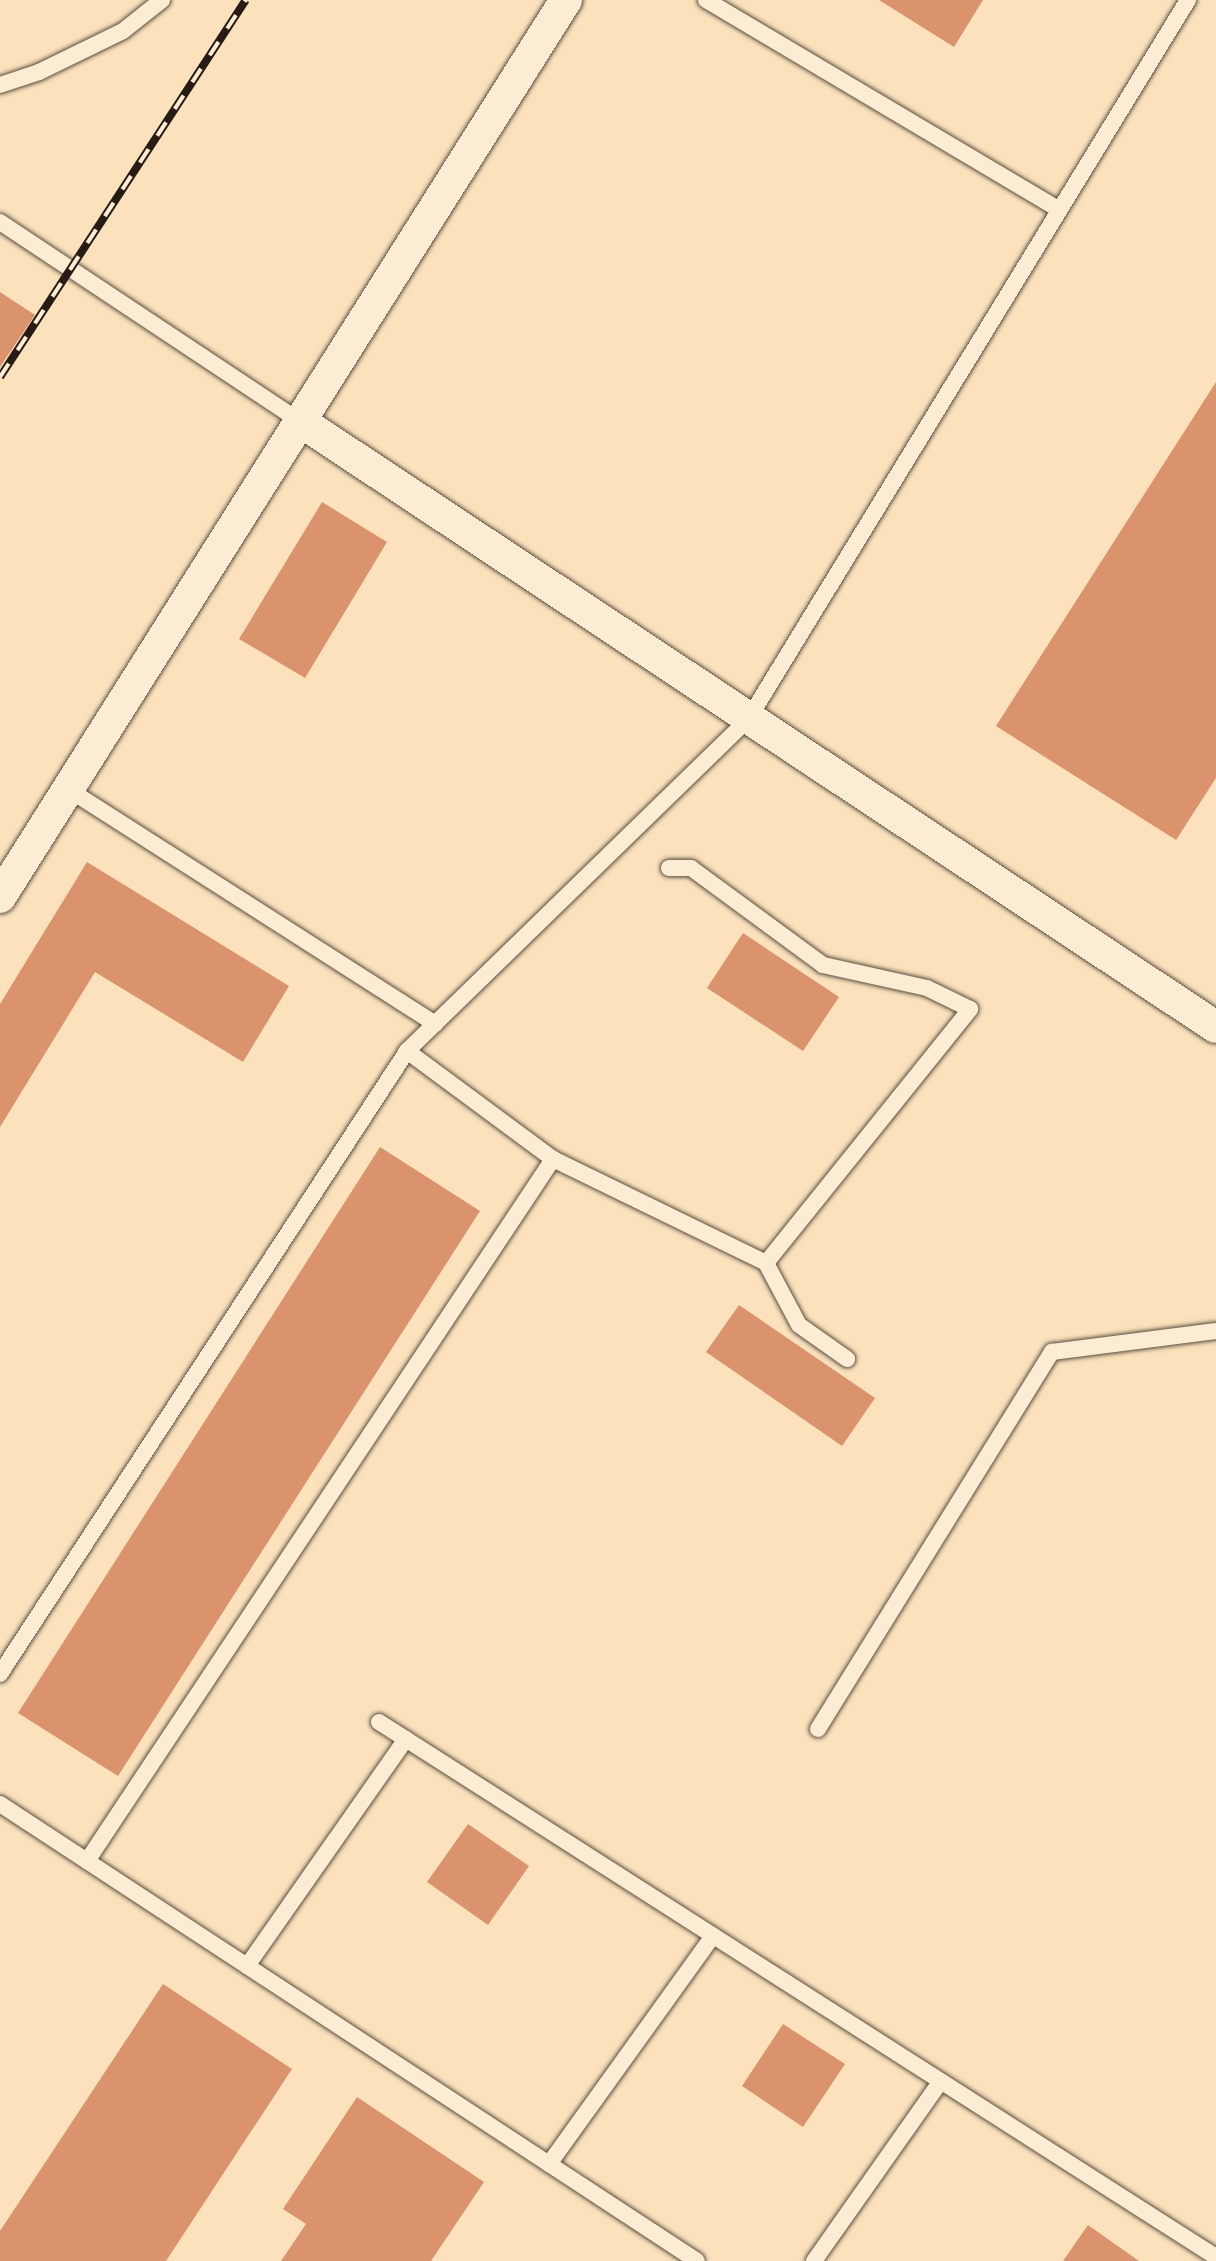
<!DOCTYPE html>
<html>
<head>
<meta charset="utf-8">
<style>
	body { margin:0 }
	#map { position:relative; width:1216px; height:2261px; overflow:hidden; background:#fbe2bd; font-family:"IM FELL DW Pica",serif }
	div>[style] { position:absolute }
	.building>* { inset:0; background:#db936d }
	.roads { filter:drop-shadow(0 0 2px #5b4e3f) drop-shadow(0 0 2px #5b4e3f) }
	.lane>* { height:16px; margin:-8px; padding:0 8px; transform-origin:8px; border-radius:8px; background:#fcecd4 }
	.street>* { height:32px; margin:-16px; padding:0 16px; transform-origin:16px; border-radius:16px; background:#fcecd4 }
	.rail>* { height:8px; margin-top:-4px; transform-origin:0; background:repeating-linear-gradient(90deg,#fcecd4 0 16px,#261c15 0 32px); box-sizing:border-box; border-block:2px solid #261c15 }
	span { translate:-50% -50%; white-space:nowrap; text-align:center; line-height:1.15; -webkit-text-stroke:5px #fcecd4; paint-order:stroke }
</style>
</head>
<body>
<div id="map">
	<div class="building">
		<i style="clip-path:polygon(879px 0,983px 0,954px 47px)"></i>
		<i style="clip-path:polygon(0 292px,35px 315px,0 367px)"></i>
		<i style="clip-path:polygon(1216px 382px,1216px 778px,1176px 840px,996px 726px)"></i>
		<i style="clip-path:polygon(322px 502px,387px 542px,305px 678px,239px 639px)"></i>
		<i style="clip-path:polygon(87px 862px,289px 986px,243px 1062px,95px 972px,0 1127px,0 1004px)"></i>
		<i style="clip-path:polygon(743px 933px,839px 997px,803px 1051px,707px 988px)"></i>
		<i style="clip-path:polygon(380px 1147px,480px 1211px,118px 1776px,18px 1713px)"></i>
		<i style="clip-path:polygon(739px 1305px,875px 1398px,842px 1446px,706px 1352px)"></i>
		<i style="clip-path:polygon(468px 1824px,529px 1866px,488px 1925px,427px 1882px)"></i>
		<i style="clip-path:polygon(163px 1984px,292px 2069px,166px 2261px,0 2261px,0 2231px)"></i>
		<i style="clip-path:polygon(783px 2024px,845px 2064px,803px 2127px,742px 2086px)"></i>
		<i style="clip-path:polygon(357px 2097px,484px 2182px,431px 2261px,281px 2261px,306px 2224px,283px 2209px)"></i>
		<i style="clip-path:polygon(1088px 2225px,1139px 2261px,1063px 2261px)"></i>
	</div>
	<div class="roads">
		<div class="lane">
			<i style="left:706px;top:0;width:411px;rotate:30.7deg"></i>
			<i style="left:0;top:85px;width:41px;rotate:-18.4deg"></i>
			<i style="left:39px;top:72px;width:93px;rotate:-26deg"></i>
			<i style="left:123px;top:31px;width:50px;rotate:-38.5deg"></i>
			<i style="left:0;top:222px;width:360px;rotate:33.6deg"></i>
			<i style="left:68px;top:789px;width:436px;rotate:32.6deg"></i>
			<i style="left:407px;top:1051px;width:182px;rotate:36.5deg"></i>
			<i style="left:553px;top:1159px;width:237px;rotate:26deg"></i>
			<i style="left:766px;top:1263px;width:326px;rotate:-51.2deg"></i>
			<i style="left:970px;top:1009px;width:48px;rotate:-154deg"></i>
			<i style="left:927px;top:988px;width:107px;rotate:-167.5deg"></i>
			<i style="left:823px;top:965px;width:164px;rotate:-143.7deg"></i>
			<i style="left:691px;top:868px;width:22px;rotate:180deg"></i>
			<i style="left:766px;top:1263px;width:70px;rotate:62deg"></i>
			<i style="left:799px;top:1325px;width:59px;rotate:35.3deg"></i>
			<i style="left:0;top:1674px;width:744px;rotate:-56.84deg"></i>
			<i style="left:407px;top:1051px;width:477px;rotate:-44.2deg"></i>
			<i style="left:749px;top:718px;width:842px;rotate:-58.56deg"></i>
			<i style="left:379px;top:1722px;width:993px;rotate:32.59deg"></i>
			<i style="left:818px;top:1729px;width:444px;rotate:-58.2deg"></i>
			<i style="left:1052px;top:1352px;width:165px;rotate:-7.3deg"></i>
			<i style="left:0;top:1804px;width:833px;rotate:33.25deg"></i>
			<i style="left:87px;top:1861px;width:843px;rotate:-56.42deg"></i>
			<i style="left:247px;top:1966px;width:277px;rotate:-55deg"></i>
			<i style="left:549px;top:2164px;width:281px;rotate:-54.3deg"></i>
			<i style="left:814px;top:2261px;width:220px;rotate:-54.8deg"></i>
		</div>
		<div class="street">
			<i style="left:300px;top:421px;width:1098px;rotate:33.49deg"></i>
			<i style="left:0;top:897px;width:1061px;rotate:-57.75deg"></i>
		</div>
	</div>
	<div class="rail">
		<i style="left:0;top:377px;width:450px;rotate:-56.9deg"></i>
	</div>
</div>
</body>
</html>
